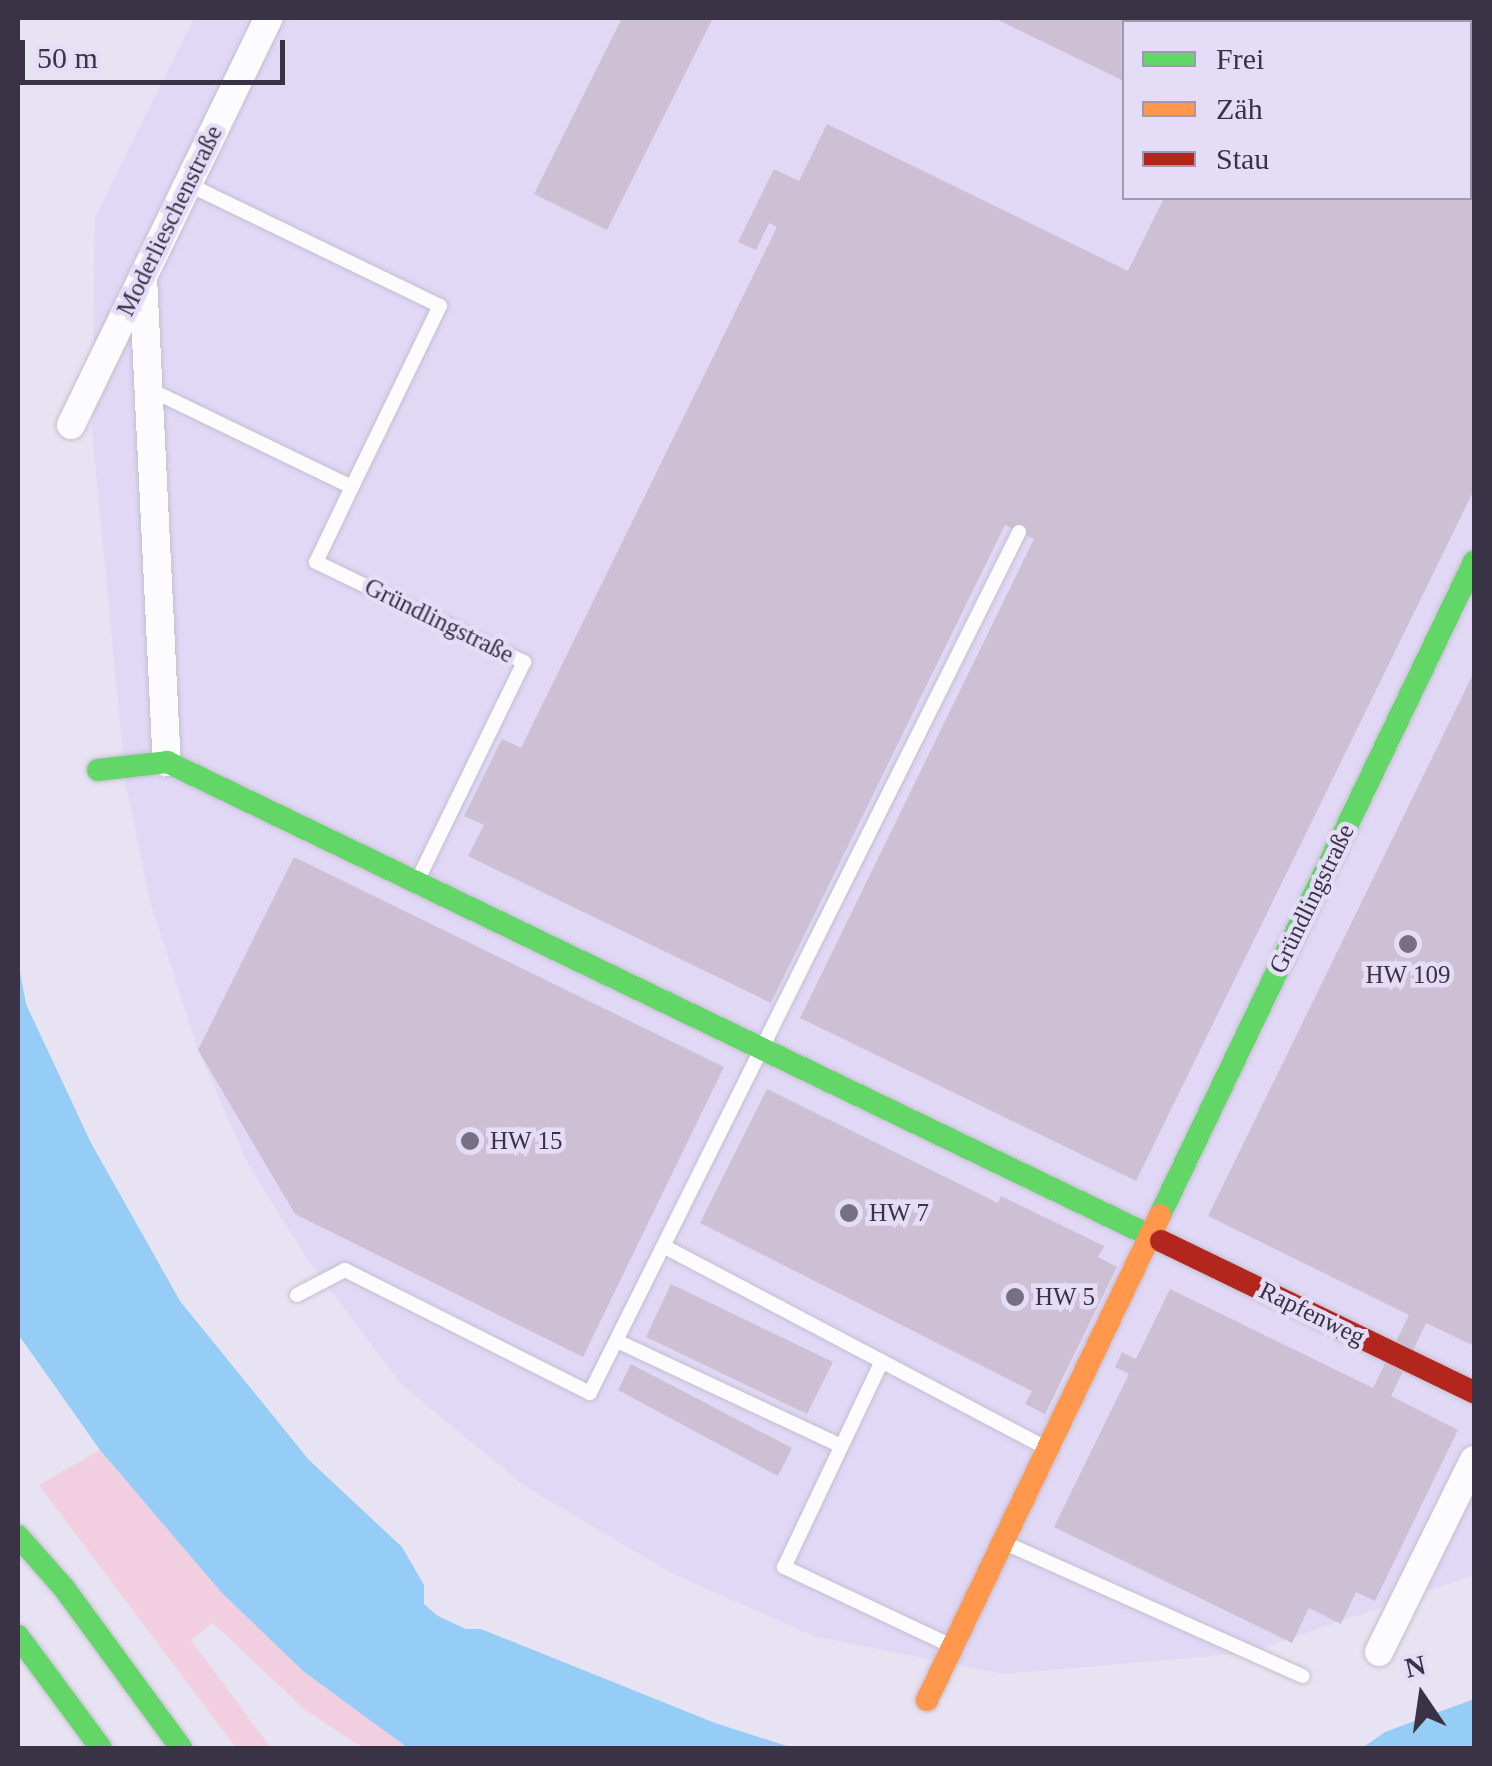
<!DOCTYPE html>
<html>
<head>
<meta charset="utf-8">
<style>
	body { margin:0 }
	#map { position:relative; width:1492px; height:1766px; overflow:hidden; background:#e8e3f2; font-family:Georgia,serif }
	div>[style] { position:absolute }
	.built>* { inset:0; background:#e1d8f6 }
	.green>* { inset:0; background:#f2cfe0 }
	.water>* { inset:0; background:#95cdf6 }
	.building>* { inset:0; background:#cdc0d4 }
	.roads { filter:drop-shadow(0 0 2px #c4bece) drop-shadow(0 0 2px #c4bece) }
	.lane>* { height:14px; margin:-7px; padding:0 7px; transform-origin:7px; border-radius:7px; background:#fcfbfd }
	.street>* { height:28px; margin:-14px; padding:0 14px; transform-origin:14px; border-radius:14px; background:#fcfbfd }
	.fast>* { height:22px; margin:-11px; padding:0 11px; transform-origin:11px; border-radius:11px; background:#63d668 }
	.slow>* { height:22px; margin:-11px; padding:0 11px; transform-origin:11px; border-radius:11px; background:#ff974d }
	.jam>* { height:22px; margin:-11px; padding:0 11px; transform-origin:11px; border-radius:11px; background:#b3261e }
	.dots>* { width:28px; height:28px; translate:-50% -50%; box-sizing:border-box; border:5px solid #e5ddf8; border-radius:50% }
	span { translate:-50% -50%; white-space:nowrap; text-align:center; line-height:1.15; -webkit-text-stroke:9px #e5ddf8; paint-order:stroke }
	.street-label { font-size:25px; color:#393345 }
	.poi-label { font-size:25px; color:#393345 }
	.left { translate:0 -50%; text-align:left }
	.frame { position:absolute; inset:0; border:20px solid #393345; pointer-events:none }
	.legend { position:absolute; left:1122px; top:20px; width:350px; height:180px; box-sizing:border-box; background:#e5ddf8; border:2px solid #a099b0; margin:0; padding:12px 18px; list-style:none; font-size:30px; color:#393345 }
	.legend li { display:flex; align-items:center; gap:20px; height:50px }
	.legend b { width:50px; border:2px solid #a099b0 }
	.north { position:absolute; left:1372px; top:1646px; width:100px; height:100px; -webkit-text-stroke:8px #e5ddf8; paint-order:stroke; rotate:347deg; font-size:28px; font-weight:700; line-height:40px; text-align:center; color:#393345 }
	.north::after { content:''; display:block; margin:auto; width:35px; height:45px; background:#393345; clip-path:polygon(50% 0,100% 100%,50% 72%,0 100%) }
	.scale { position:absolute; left:20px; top:40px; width:265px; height:45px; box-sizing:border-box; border:5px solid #393345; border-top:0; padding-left:12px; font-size:30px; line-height:35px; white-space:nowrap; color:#393345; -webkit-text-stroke:8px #e5ddf8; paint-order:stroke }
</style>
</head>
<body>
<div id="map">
	<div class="built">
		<i style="clip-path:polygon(evenodd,194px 18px,1474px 18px,1474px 1575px,1248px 1653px,1004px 1674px,814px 1636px,671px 1573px,525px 1486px,402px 1385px,307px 1259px,247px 1162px,198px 1050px,150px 901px,126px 785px,92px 431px,95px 217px,194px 18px,1124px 22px,1470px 22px,1470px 198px,1124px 198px,1124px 22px)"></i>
	</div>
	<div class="green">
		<i style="clip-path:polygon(100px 1450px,221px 1592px,303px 1671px,408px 1748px,363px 1748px,305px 1710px,213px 1623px,191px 1640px,271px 1748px,236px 1748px,39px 1485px)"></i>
	</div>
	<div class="water">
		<i style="clip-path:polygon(18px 961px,26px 1004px,91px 1143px,180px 1301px,309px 1460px,402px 1547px,424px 1585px,424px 1604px,438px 1616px,466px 1629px,481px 1629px,715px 1723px,793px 1748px,408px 1748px,303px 1671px,221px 1592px,100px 1450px,18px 1334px)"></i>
		<i style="clip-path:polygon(1474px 1699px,1474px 1748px,1362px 1748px,1385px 1732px)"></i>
	</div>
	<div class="building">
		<i style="clip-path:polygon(622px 18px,713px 18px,607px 230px,534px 194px)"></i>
		<i style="clip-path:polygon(994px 18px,1474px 18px,1474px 490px,1136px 1181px,800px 1018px,1034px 539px,1005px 525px,771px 1003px,468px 856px,484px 825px,464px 816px,502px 739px,521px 748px,777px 227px,769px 223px,756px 250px,738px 242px,774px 169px,799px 181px,827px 124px,1128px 271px,1164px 198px,1470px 198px,1470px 22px,1124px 22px,1124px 81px)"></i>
		<i style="clip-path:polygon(1474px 672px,1474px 1346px,1426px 1323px,1391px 1396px,1458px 1430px,1375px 1601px,1356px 1592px,1341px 1624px,1309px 1608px,1292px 1643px,1054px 1527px,1129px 1374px,1115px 1367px,1122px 1352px,1136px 1359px,1170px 1289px,1373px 1388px,1409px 1315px,1208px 1216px)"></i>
		<i style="clip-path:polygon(294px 857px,724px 1067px,583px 1357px,295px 1214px,198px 1050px)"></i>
		<i style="clip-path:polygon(767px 1089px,998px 1203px,1001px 1196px,1104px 1246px,1098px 1257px,1117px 1267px,1045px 1414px,1025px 1404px,1032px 1391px,700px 1223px)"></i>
		<i style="clip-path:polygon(671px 1284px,833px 1362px,807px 1414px,646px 1337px)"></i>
		<i style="clip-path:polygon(631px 1364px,792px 1448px,778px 1476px,618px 1390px)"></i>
	</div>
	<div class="roads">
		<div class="lane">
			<i style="left:149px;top:389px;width:225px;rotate:25.8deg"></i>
			<i style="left:352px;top:487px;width:201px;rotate:-64.1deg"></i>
			<i style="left:440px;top:306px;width:280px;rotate:-154.2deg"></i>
			<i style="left:352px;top:487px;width:83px;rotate:115.6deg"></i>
			<i style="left:316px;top:562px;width:231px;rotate:25.7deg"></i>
			<i style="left:524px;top:662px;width:239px;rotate:116deg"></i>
			<i style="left:665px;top:1247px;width:429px;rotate:27.8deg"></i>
			<i style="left:297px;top:1295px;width:54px;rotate:-27.5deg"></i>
			<i style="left:345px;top:1270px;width:274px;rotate:26.7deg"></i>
			<i style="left:590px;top:1393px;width:962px;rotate:-63.51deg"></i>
			<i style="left:617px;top:1341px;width:247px;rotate:25.1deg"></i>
			<i style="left:882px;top:1361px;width:228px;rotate:115.4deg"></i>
			<i style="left:784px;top:1567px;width:181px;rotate:25.2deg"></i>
			<i style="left:1005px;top:1543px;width:326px;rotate:24.1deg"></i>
		</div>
		<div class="street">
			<i style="left:143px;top:277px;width:486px;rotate:87.2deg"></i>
			<i style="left:71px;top:425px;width:453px;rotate:-64.1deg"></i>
			<i style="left:1379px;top:1652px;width:214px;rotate:-63.7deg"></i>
		</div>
		<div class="fast">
			<i style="left:98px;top:770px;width:69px;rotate:-6.6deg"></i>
			<i style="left:167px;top:762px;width:1103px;rotate:25.73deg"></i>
			<i style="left:1160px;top:1215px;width:725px;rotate:-64.32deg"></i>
			<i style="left:18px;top:1536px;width:69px;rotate:48.5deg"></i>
			<i style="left:64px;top:1588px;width:198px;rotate:53.8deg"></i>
			<i style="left:18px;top:1636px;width:139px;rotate:53.5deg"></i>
		</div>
		<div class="slow">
			<i style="left:927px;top:1700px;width:538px;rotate:-64.34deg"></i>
		</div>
		<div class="jam">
			<i style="left:1161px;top:1241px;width:348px;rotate:25.8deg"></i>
		</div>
	</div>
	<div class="dots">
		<i style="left:1408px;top:944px;background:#767182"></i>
		<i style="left:470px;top:1141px;background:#767182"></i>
		<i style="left:849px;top:1213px;background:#767182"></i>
		<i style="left:1015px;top:1297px;background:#767182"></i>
	</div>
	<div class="street-label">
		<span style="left:170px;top:221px;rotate:-64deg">Moderlieschenstraße</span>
		<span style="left:439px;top:621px;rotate:26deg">Gründlingstraße</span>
		<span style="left:1312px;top:899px;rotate:-64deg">Gründlingstraße</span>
		<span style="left:1312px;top:1314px;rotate:26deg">Rapfenweg</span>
	</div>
	<div class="poi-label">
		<span style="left:1408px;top:975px">HW 109</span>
		<span class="left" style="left:490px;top:1141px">HW 15</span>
		<span class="left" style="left:869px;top:1213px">HW 7</span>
		<span class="left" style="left:1035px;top:1297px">HW 5</span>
	</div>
	<div class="frame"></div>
	<ul class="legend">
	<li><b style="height:12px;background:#63d668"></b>Frei</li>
	<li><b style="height:12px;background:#ff974d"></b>Zäh</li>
	<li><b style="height:12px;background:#b3261e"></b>Stau</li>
	</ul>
	<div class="north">N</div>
	<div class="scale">50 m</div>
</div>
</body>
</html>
